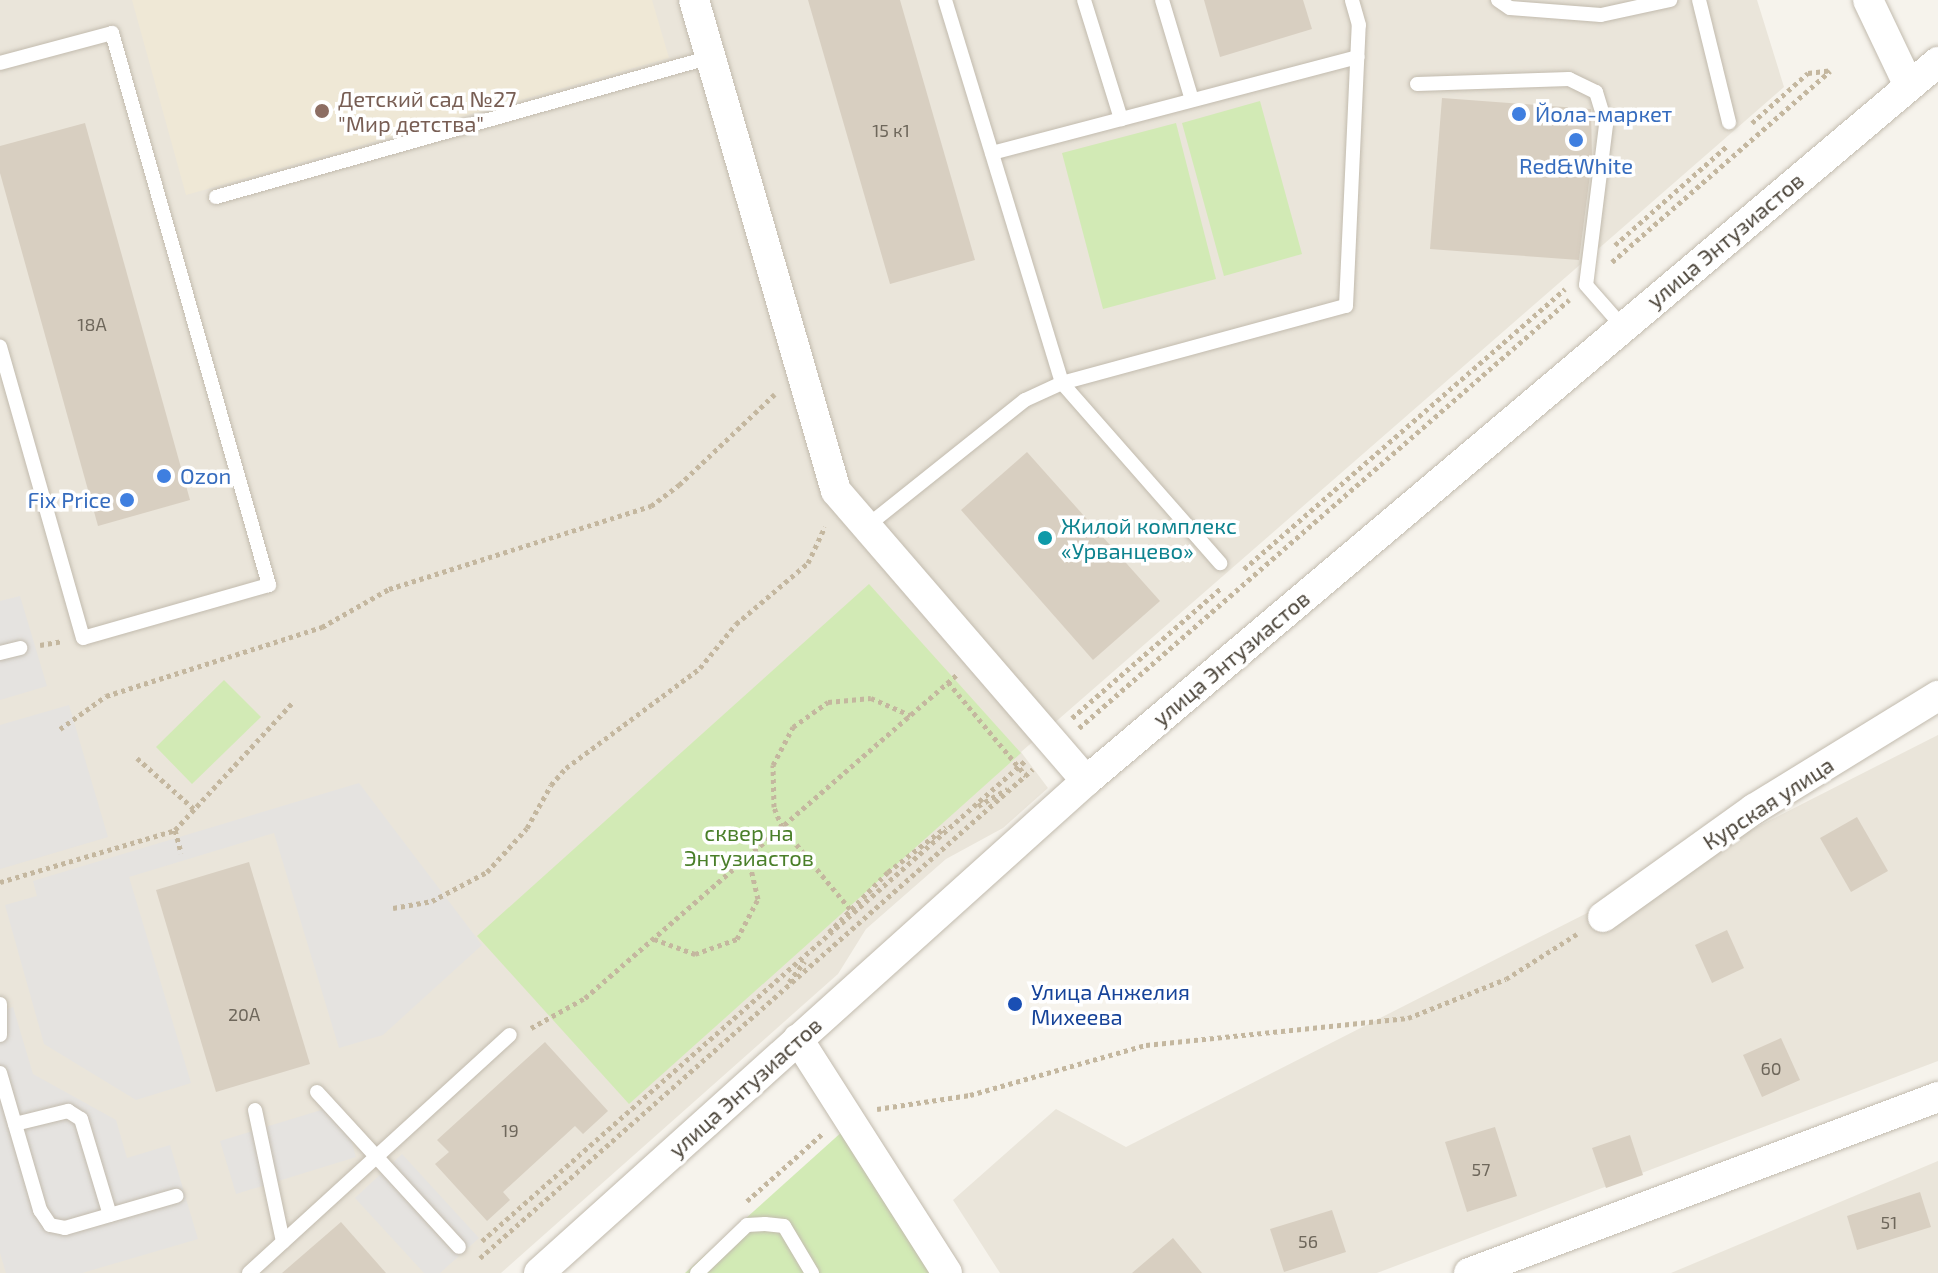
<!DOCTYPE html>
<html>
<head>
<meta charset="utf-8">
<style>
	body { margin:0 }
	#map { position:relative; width:1938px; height:1273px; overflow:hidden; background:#f6f3ec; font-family:"Exo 2",sans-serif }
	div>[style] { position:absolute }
	.residential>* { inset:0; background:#eae5da }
	.education>* { inset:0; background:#efe8d6 }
	.green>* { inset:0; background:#d2eab5 }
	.parking>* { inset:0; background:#e5e3e0 }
	.building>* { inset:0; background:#d8cfc1 }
	.path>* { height:5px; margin-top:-2.5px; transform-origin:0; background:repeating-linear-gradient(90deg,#c4b79f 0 4px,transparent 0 8px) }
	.roads { filter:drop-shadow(0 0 2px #c2bbae) drop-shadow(0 0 2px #c2bbae) }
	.lane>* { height:14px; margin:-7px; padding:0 7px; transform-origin:7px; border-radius:7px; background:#fff }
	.street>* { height:30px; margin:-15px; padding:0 15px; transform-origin:15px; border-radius:15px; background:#fff }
	.dots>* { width:22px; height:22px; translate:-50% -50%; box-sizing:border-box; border:4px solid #fff; border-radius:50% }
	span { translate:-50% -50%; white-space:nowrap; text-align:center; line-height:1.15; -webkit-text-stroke:7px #fff; paint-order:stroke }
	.number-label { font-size:18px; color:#6e675b }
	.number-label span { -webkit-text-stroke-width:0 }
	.education-label { font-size:22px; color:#785e54 }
	.left { translate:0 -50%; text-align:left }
	.shop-label { font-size:22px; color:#366cbe }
	.right { translate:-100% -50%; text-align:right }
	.street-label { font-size:22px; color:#4b4439 }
	.culture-label { font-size:22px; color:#0d838f }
	.park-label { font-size:22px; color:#4a7f2a }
	.transit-label { font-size:22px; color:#164399 }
</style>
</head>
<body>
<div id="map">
	<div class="residential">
		<i style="clip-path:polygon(0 0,1757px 0,1784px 87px,1021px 752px,1048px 788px,1003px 828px,946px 859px,866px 929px,838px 974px,501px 1273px,0 1273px)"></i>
		<i style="clip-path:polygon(1938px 735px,1938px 1061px,1377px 1273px,1000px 1273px,953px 1200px,1056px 1109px,1126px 1147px)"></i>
		<i style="clip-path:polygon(1938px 1161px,1938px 1273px,1671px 1273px)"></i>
	</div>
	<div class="education">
		<i style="clip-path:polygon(132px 0,652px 0,669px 58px,186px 195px)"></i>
	</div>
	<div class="green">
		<i style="clip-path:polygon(1260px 101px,1302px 254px,1224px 276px,1182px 123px)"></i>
		<i style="clip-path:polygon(1176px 123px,1216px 279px,1103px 309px,1062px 153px)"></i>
		<i style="clip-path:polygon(869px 584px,1021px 753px,629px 1104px,477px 936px)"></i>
		<i style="clip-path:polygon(224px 680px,261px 717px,192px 784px,156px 747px)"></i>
		<i style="clip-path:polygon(844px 1130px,938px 1273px,685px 1273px)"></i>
	</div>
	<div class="parking">
		<i style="clip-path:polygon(20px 596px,47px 686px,0 700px,0 601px)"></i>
		<i style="clip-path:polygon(69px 705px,108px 837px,0 869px,0 725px)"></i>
		<i style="clip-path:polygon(359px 783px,482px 945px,383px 1035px,339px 1048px,274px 833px,129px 877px,191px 1083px,136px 1100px,44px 1044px,5px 905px,37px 896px,33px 881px)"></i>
		<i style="clip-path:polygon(13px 1007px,33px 1074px,116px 1120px,127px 1158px,170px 1145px,198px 1239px,82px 1273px,6px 1273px,0 1253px,0 1011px)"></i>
		<i style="clip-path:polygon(341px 1104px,356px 1157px,236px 1194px,220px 1141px)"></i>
		<i style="clip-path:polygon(402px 1154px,479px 1238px,440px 1273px,424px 1273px,355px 1198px)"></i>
	</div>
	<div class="building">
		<i style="clip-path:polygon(808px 0,900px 0,975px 260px,890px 284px)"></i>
		<i style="clip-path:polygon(1204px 0,1303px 0,1312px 29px,1220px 57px)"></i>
		<i style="clip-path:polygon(1442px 98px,1591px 109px,1592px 159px,1579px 260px,1430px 249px)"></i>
		<i style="clip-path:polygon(85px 123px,190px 500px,98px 526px,0 173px,0 146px)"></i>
		<i style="clip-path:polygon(1027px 452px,1160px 601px,1093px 660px,961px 510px)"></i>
		<i style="clip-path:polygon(1857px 817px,1888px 871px,1851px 892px,1820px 838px)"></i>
		<i style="clip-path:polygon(249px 862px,310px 1064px,216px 1092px,156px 890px)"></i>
		<i style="clip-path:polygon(1727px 930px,1744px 968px,1712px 983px,1695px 945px)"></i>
		<i style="clip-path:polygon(1781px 1038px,1800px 1080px,1762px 1097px,1743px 1055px)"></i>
		<i style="clip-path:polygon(545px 1042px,608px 1111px,583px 1134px,575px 1126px,503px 1192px,510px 1200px,487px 1221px,435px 1164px,449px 1152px,437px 1140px)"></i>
		<i style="clip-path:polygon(1495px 1127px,1517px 1196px,1467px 1212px,1445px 1142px)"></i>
		<i style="clip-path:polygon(1630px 1135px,1643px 1175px,1606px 1188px,1592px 1148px)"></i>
		<i style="clip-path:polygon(1920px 1192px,1931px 1227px,1857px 1250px,1847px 1216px)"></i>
		<i style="clip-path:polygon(1332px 1210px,1346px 1252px,1284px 1272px,1270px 1229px)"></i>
		<i style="clip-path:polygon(341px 1222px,386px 1273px,282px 1273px)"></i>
		<i style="clip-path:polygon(1173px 1238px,1202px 1273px,1132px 1273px)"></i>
	</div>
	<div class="path">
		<i style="left:1752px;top:123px;width:75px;rotate:-41.8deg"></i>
		<i style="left:1808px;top:73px;width:23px;rotate:-7deg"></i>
		<i style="left:1615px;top:245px;width:149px;rotate:-41.5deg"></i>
		<i style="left:1612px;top:262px;width:290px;rotate:-41.2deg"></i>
		<i style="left:1244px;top:569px;width:426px;rotate:-41.1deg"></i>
		<i style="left:40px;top:645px;width:22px;rotate:-10deg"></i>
		<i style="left:948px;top:682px;width:122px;rotate:50.3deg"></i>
		<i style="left:1072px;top:718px;width:198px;rotate:-41.1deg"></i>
		<i style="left:1079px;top:728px;width:651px;rotate:-41.14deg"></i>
		<i style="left:60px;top:729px;width:57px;rotate:-35.7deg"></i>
		<i style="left:106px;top:696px;width:227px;rotate:-17.7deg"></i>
		<i style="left:322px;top:627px;width:77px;rotate:-29.6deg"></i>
		<i style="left:389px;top:589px;width:275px;rotate:-17.6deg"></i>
		<i style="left:651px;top:506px;width:35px;rotate:-37deg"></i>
		<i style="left:679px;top:485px;width:132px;rotate:-43.5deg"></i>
		<i style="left:137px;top:758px;width:76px;rotate:41.8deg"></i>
		<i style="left:978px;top:806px;width:34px;rotate:-30deg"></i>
		<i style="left:175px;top:830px;width:24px;rotate:75deg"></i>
		<i style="left:0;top:882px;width:183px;rotate:-16.5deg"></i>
		<i style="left:175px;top:830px;width:176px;rotate:-47.3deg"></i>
		<i style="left:393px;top:908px;width:40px;rotate:-10deg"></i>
		<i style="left:432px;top:901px;width:62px;rotate:-27.8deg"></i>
		<i style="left:487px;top:872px;width:59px;rotate:-47.7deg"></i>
		<i style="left:527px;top:828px;width:49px;rotate:-60.8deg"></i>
		<i style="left:551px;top:785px;width:23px;rotate:-49deg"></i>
		<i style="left:566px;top:768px;width:167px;rotate:-36.7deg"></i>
		<i style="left:700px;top:668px;width:57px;rotate:-50.7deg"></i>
		<i style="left:736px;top:624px;width:94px;rotate:-40.3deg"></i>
		<i style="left:808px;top:563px;width:40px;rotate:-65deg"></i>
		<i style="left:850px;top:909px;width:107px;rotate:-129.7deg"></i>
		<i style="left:782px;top:827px;width:22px;rotate:-112deg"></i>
		<i style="left:774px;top:807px;width:42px;rotate:-91.4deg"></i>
		<i style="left:773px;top:765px;width:43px;rotate:-62.2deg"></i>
		<i style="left:793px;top:727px;width:43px;rotate:-35.5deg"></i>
		<i style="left:828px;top:702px;width:43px;rotate:-5.3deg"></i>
		<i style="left:871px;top:698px;width:43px;rotate:23.6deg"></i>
		<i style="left:829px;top:932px;width:84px;rotate:-45.5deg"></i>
		<i style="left:888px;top:872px;width:73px;rotate:-37.8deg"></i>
		<i style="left:654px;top:939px;width:44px;rotate:20.1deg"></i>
		<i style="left:695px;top:954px;width:45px;rotate:-19.7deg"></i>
		<i style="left:737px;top:939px;width:45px;rotate:-62.3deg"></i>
		<i style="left:758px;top:899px;width:44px;rotate:-103.1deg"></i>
		<i style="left:789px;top:982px;width:26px;rotate:-53deg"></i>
		<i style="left:531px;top:1028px;width:62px;rotate:-29.1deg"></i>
		<i style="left:585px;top:998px;width:492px;rotate:-41deg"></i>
		<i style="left:877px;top:1109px;width:94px;rotate:-8.6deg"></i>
		<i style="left:970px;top:1095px;width:183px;rotate:-15.9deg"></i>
		<i style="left:1146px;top:1045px;width:263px;rotate:-5.9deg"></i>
		<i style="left:1408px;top:1018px;width:105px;rotate:-21.7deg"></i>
		<i style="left:1506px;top:979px;width:84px;rotate:-32.4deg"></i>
		<i style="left:747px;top:1201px;width:102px;rotate:-41.8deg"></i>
		<i style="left:482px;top:1241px;width:726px;rotate:-41.48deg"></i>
		<i style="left:480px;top:1258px;width:738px;rotate:-41.49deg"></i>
	</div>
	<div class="roads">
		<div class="lane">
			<i style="left:945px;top:0;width:400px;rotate:73deg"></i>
			<i style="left:1062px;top:383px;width:294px;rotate:-15.2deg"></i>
			<i style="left:1346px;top:306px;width:281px;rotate:-87.4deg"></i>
			<i style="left:1359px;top:25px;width:26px;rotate:-106deg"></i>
			<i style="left:1084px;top:0;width:125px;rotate:72.7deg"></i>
			<i style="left:1162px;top:0;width:104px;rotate:73.3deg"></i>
			<i style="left:1498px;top:0;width:14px;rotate:34deg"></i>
			<i style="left:1510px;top:8px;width:91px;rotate:4.4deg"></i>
			<i style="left:1601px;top:15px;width:71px;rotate:-12.3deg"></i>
			<i style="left:1699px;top:0;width:126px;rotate:76.2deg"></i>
			<i style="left:0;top:63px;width:116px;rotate:-15deg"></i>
			<i style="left:112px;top:33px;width:574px;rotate:74.12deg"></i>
			<i style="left:269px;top:585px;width:193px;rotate:164.1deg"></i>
			<i style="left:83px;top:638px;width:303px;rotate:-105.9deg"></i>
			<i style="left:1417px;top:84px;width:152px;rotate:-1.9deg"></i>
			<i style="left:1569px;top:79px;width:30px;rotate:26deg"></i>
			<i style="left:1596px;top:92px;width:34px;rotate:73deg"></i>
			<i style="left:1606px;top:125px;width:161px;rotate:97.1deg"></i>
			<i style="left:1586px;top:285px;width:55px;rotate:48.7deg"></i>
			<i style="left:992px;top:153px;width:378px;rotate:-14.7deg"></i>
			<i style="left:216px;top:197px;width:514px;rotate:-15.79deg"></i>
			<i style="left:867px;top:526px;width:202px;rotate:-38.6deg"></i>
			<i style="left:1025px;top:400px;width:41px;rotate:-24.7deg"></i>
			<i style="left:1062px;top:383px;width:240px;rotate:48.7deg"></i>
			<i style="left:0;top:653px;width:21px;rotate:-14deg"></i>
			<i style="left:0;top:1004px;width:31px;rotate:90deg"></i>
			<i style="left:0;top:1073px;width:143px;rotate:73.7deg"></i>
			<i style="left:40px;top:1210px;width:18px;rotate:56deg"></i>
			<i style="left:50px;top:1225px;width:15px;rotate:11deg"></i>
			<i style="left:65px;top:1228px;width:116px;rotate:-16.1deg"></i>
			<i style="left:317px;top:1092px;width:210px;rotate:47.5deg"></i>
			<i style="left:255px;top:1110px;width:135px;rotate:78deg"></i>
			<i style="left:15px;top:1124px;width:55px;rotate:-13.8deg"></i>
			<i style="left:68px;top:1111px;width:15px;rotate:32deg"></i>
			<i style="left:81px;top:1119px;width:100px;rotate:73.2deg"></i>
			<i style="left:249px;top:1273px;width:353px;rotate:-42.4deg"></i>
			<i style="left:697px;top:1273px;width:69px;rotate:-43.8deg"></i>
			<i style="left:747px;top:1225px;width:18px;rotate:-3deg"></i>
			<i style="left:765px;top:1224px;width:19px;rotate:6deg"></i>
			<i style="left:784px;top:1226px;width:55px;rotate:59.2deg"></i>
		</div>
		<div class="street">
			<i style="left:694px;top:0;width:511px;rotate:73.87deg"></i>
			<i style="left:836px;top:491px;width:383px;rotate:49.2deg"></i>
			<i style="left:1868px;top:0;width:95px;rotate:64.5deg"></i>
			<i style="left:1603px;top:917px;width:186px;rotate:-35.6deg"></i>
			<i style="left:1754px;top:809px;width:216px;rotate:-31.6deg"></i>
			<i style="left:798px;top:1039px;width:277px;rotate:57.5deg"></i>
			<i style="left:539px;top:1273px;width:736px;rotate:-41.97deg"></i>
			<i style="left:1086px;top:781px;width:1115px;rotate:-40.16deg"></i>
			<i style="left:1469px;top:1273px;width:501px;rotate:-20.57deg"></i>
		</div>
	</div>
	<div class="dots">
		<i style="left:322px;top:111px;background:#8d6e63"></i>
		<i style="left:1519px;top:114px;background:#3f7fe0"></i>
		<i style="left:1576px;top:140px;background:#3f7fe0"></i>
		<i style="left:164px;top:476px;background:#3f7fe0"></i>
		<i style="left:127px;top:500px;background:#3f7fe0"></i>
		<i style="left:1045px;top:538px;background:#0f9aa8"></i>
		<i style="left:1015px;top:1004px;background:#1a4fb4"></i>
	</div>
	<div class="number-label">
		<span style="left:891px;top:130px">15 к1</span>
		<span style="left:92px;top:324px">18А</span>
		<span style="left:244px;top:1014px">20А</span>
		<span style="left:1771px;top:1068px">60</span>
		<span style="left:510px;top:1130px">19</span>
		<span style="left:1481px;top:1169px">57</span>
		<span style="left:1889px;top:1222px">51</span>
		<span style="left:1308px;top:1241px">56</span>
	</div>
	<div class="education-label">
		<span class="left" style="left:338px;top:111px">Детский сад №27<br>"Мир детства"</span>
	</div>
	<div class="shop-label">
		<span class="left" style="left:1535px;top:114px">Йола-маркет</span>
		<span style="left:1576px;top:166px">Red&amp;White</span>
		<span class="left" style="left:180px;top:476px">Ozon</span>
		<span class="right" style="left:111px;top:500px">Fix Price</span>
	</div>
	<div class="street-label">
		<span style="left:1725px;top:240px;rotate:-40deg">улица Энтузиастов</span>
		<span style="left:1231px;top:658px;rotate:-40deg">улица Энтузиастов</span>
		<span style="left:1768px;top:803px;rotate:-33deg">Курская улица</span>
		<span style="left:745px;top:1087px;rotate:-42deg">улица Энтузиастов</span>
	</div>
	<div class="culture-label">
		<span class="left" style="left:1061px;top:538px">Жилой комплекс<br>«Урванцево»</span>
	</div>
	<div class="park-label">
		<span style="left:749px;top:845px">сквер на<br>Энтузиастов</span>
	</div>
	<div class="transit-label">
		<span class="left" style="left:1031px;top:1004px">Улица Анжелия<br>Михеева</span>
	</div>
</div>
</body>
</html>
